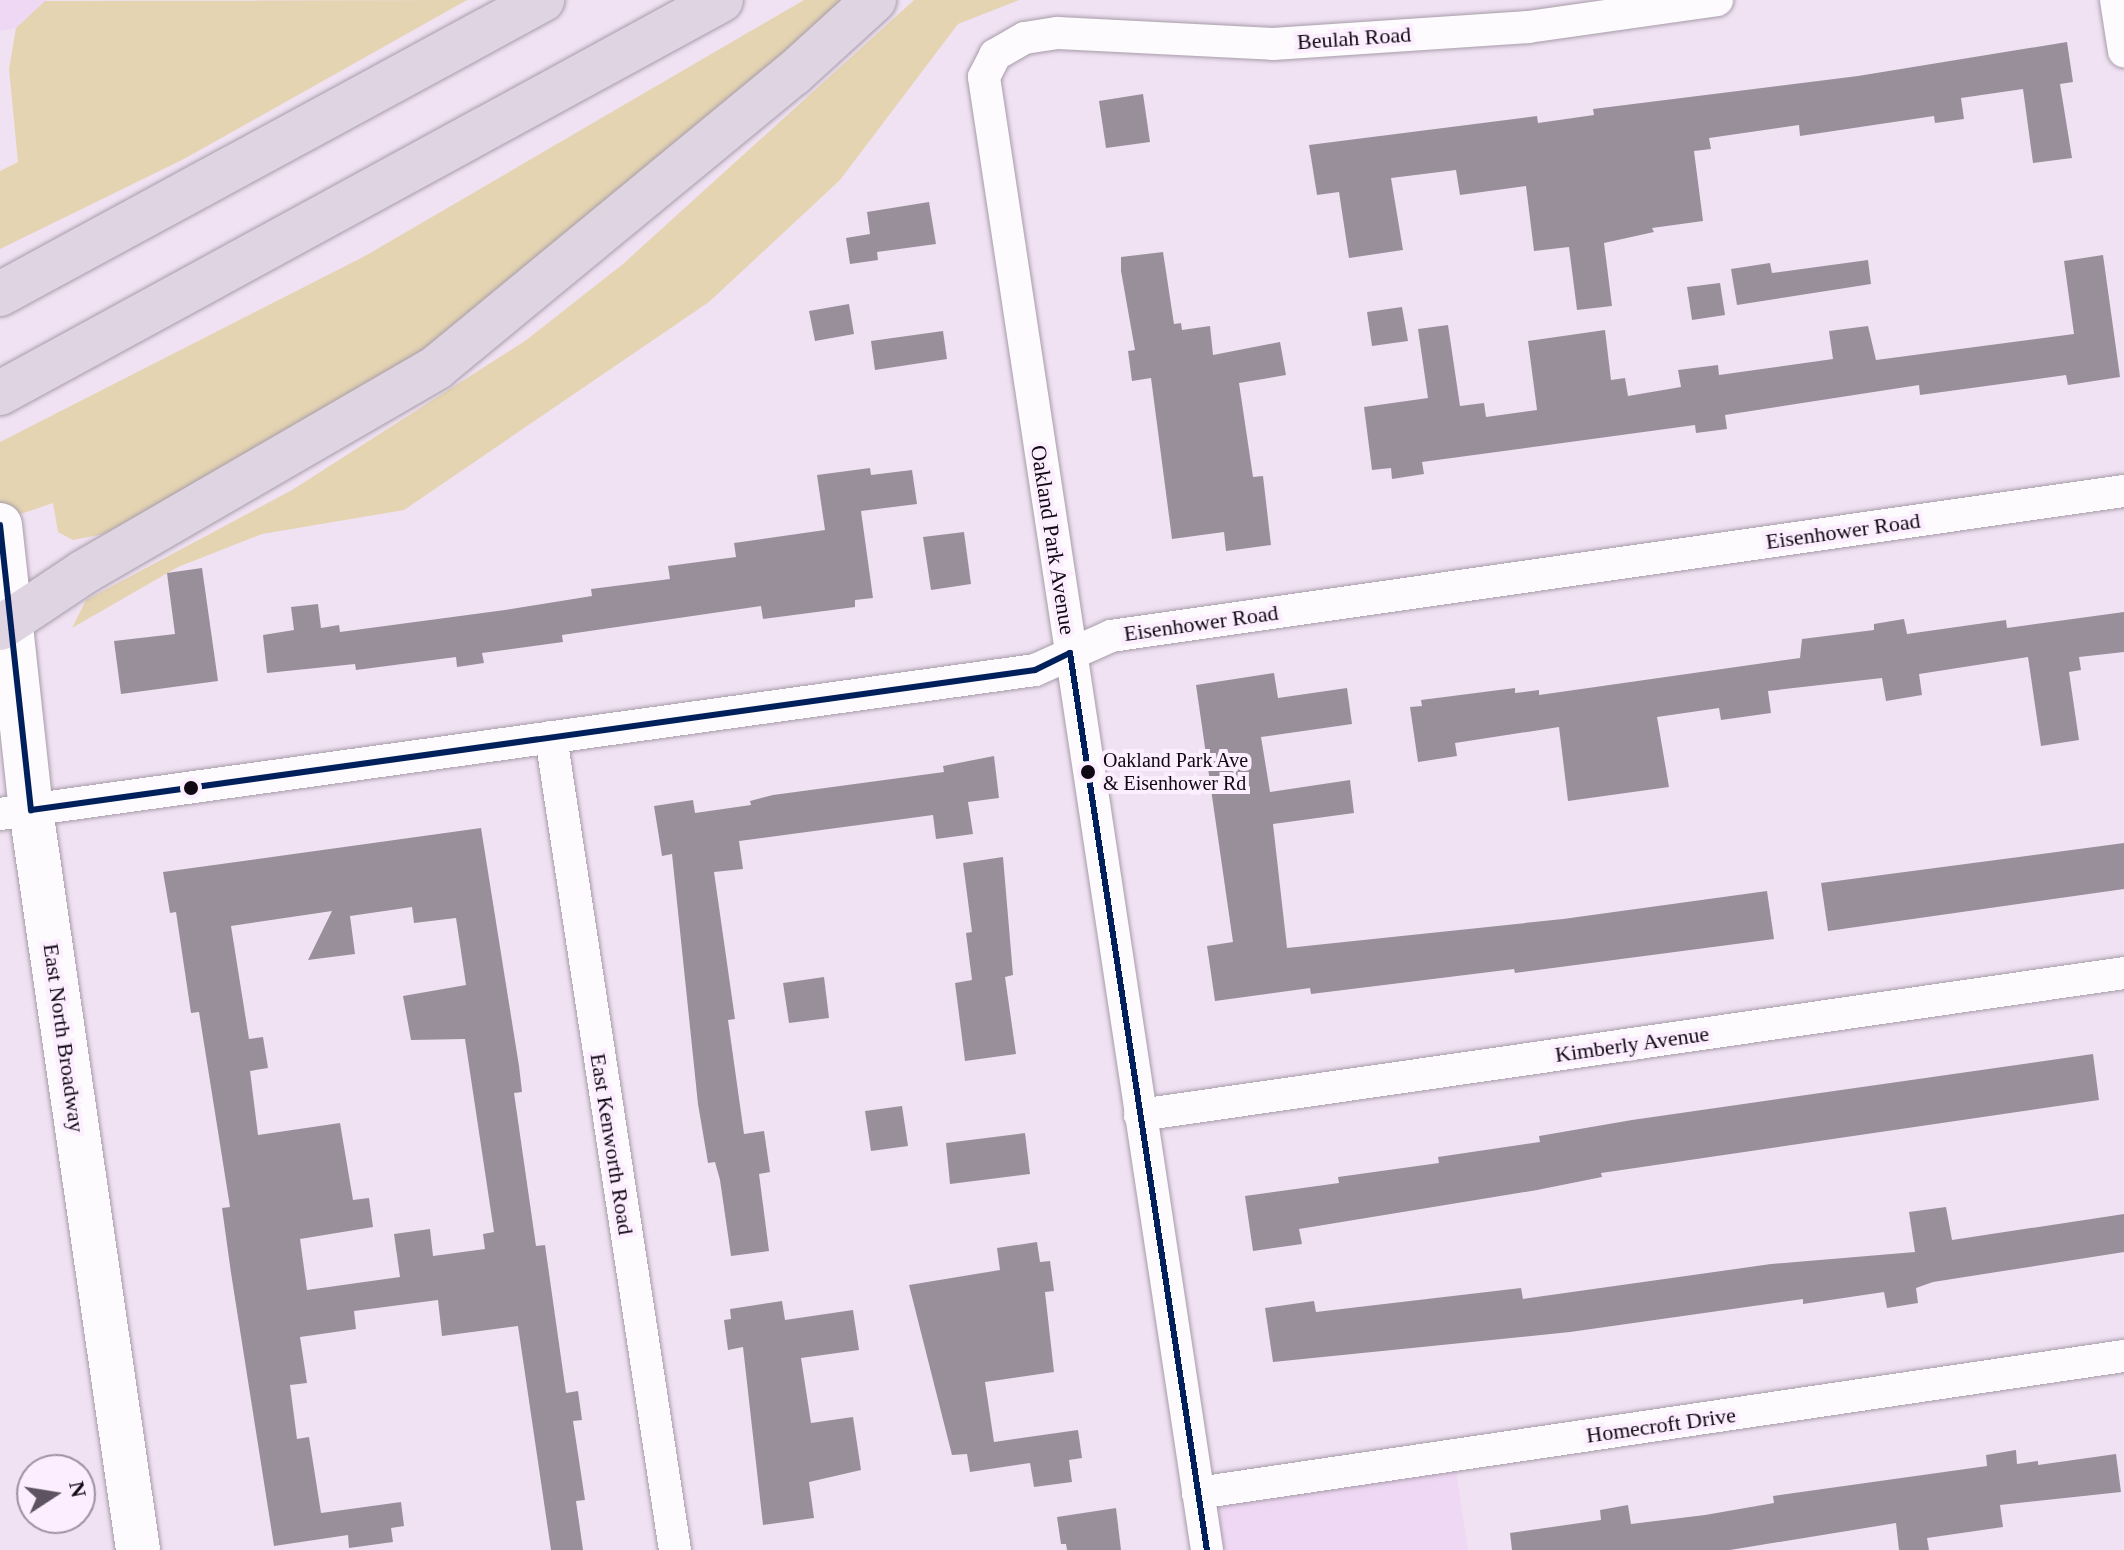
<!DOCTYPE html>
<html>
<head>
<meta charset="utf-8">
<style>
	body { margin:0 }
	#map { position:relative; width:2124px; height:1550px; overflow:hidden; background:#f0e2f3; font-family:"Times New Roman",serif }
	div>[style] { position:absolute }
	.built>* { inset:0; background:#efd8f4 }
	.green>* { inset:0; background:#e4d4b2 }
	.building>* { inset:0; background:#998f9b }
	.roads { filter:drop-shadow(0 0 2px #a79ca9) drop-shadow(0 0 2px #a79ca9) }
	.minor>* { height:32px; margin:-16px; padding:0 16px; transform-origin:16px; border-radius:16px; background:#fdfbfd }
	.secondary>* { height:44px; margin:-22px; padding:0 22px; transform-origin:22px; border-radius:22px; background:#fdfbfd }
	.motorway>* { height:44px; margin:-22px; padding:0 22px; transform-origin:22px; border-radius:22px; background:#dfd4e1 }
	.bus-1>* { height:6px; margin:-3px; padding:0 3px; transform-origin:3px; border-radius:3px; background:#00205b }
	.dots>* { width:22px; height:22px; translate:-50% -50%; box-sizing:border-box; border:4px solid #fcedff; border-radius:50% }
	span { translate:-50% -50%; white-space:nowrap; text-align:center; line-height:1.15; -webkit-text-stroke:8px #fcedff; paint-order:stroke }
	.bus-label { font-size:20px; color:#100812 }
	.left { translate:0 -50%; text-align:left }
	.street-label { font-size:22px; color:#100812 }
	.north { position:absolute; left:16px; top:1454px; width:80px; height:80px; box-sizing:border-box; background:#fcedff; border:2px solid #9e91a0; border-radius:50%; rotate:78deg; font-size:22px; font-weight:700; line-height:32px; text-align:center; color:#100812 }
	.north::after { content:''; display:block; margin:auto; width:28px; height:36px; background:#5e5461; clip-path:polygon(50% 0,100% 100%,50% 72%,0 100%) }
</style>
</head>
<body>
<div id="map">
	<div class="built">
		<i style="clip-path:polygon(0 0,48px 0,16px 28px,0 31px)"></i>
		<i style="clip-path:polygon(1454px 1457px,1468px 1550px,1213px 1550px,1205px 1492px)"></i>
	</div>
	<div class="green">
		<i style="clip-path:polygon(467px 0,184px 159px,0 249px,0 171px,18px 162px,9px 69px,16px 28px,45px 1px)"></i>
		<i style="clip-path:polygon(804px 0,849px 0,405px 368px,104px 534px,73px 540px,58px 532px,53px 503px,0 521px,0 442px,365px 256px)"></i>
		<i style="clip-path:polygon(914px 0,1019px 0,958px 24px,840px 180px,709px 302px,404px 510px,262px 534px,178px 567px,72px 628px,86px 600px,292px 490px,525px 341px,623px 264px)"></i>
	</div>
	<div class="building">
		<i style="clip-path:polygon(2067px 42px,2073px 82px,2060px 84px,2072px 158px,2033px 163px,2023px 89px,1961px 98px,1964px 119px,1935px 123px,1934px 116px,1800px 136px,1799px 125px,1709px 138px,1711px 149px,1694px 151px,1703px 221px,1652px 228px,1654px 232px,1604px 243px,1612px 306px,1577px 310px,1569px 247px,1534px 251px,1526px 186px,1460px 195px,1456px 170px,1391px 178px,1403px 250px,1349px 258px,1339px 192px,1317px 195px,1309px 145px,1537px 116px,1538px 123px,1594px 115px,1593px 109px,1858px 76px)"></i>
		<i style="clip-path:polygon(1143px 94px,1150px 142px,1106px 148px,1099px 101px)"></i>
		<i style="clip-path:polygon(929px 202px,936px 244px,877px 252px,878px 260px,850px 264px,846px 238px,870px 234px,867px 212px)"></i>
		<i style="clip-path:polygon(1163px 252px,1174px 324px,1181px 323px,1182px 330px,1210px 326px,1213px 355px,1280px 342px,1286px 375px,1239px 383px,1253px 477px,1263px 476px,1271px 545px,1226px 551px,1224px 532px,1172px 539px,1151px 378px,1132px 381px,1128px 351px,1135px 350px,1121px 271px,1121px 257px)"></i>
		<i style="clip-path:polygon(2103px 255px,2120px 377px,2068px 385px,2066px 375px,1920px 395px,1919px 385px,1725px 415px,1727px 429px,1696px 433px,1695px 425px,1422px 462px,1424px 474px,1392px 479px,1391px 468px,1372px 470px,1364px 407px,1428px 398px,1418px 329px,1448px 325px,1460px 406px,1484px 403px,1486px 417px,1537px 410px,1528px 341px,1605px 330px,1611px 380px,1625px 378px,1628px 396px,1681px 387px,1678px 370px,1718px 365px,1719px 375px,1833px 359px,1829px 331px,1868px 326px,1876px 360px,2074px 334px,2064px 261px)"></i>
		<i style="clip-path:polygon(1868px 260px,1871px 284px,1737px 305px,1731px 269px,1770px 263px,1772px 273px)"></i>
		<i style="clip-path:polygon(1720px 283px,1725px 315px,1692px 320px,1687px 287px)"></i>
		<i style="clip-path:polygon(849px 304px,854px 334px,815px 341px,809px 311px)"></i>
		<i style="clip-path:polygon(1402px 307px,1408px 341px,1372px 346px,1367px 312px)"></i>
		<i style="clip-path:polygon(943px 331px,947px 359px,875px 370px,871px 341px)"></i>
		<i style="clip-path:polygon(870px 468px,871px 475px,912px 470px,917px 504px,861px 511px,873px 598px,855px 600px,855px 607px,763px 619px,761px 606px,562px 635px,563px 642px,482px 653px,484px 663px,457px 667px,456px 657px,356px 670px,355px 664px,267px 673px,263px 635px,294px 630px,291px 607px,318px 604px,321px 628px,339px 625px,340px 632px,505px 610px,592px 596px,591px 589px,670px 579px,668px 566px,736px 557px,734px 543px,825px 530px,817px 475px)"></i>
		<i style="clip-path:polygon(964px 532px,971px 584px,931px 590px,923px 537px)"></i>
		<i style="clip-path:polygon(202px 568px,218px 681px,121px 694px,114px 641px,175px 634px,167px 573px)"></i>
		<i style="clip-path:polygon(2124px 612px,2124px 652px,2079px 657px,2081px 670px,2069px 672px,2079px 740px,2041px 746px,2028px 657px,1919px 674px,1922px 695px,1886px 701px,1882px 678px,1768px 691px,1771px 713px,1721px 720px,1719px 708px,1657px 717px,1669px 787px,1568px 801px,1559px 727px,1455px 743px,1457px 756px,1418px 762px,1410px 707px,1422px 706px,1421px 700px,1515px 688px,1515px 693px,1539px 690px,1539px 695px,1800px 658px,1802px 639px,1874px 630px,1874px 624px,1904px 619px,1907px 634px,2006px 620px,2007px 628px)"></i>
		<i style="clip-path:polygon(1274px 673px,1278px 698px,1347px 688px,1352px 724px,1261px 737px,1270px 792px,1350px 780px,1354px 813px,1273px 824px,1287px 948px,1563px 919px,1767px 891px,1774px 939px,1515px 973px,1514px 969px,1311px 994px,1310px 988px,1215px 1001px,1207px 946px,1233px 942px,1196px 685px)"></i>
		<i style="clip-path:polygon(994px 756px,999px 798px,968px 802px,973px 834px,936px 839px,933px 815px,739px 841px,743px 869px,714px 872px,735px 1019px,728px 1020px,744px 1134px,764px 1131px,770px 1172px,759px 1174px,769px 1251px,731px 1256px,720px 1180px,715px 1162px,708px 1163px,698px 1104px,672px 854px,662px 856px,654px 806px,693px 800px,695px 813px,751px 805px,750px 801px,773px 795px,944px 772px,943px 766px)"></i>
		<i style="clip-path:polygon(evenodd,481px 828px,519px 1066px,522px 1092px,514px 1093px,536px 1246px,545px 1245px,566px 1393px,578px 1391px,582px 1420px,573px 1421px,585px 1500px,576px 1501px,583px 1550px,551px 1550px,518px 1326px,442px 1336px,438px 1300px,354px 1311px,356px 1329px,300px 1337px,307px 1383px,290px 1385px,297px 1439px,309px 1437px,321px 1513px,401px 1502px,404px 1526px,391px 1528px,393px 1542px,349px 1548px,348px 1535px,274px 1546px,231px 1273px,222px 1208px,230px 1207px,199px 1012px,191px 1013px,176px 912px,170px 913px,163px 872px,481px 828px,412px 907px,414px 923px,456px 918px,466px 985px,403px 996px,411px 1040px,465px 1039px,494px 1232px,483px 1234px,485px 1249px,433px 1256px,430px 1229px,394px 1234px,400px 1277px,307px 1290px,300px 1239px,373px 1227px,369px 1198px,353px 1200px,340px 1123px,258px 1135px,250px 1071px,268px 1068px,263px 1037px,249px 1039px,231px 926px,332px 911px,308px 960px,355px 954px,350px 916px,412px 907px)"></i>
		<i style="clip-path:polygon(2124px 843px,2124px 889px,1828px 931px,1821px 883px)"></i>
		<i style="clip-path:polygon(1003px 857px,1013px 975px,1005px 977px,1016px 1054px,965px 1061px,955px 983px,972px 980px,966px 933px,972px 932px,963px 863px)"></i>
		<i style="clip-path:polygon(824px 977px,829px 1018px,789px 1023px,783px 983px)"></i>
		<i style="clip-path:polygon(2093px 1054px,2099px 1100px,1601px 1173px,1602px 1177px,1537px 1190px,1299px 1229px,1302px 1244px,1253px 1251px,1245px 1196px,1339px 1183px,1338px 1177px,1439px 1163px,1438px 1157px,1540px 1142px,1539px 1136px,1632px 1120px)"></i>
		<i style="clip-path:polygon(902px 1106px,908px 1146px,871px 1151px,865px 1111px)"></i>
		<i style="clip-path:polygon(1025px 1133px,1030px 1174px,950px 1184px,946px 1143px)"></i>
		<i style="clip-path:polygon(1946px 1207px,1952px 1240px,2124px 1214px,2124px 1252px,1933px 1282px,1916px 1288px,1918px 1303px,1887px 1308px,1884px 1292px,1803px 1304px,1803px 1299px,1570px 1332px,1273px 1362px,1265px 1308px,1314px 1301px,1316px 1312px,1521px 1288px,1523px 1299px,1771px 1264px,1915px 1252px,1909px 1212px)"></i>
		<i style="clip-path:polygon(1037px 1242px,1040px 1262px,1050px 1261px,1054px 1291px,1045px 1292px,1054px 1372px,985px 1382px,994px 1442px,1078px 1430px,1082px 1458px,1069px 1460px,1072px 1482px,1034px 1487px,1030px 1463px,970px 1472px,967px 1454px,952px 1455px,909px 1285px,1000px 1270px,997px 1248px)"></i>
		<i style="clip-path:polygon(782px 1301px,785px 1320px,853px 1310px,859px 1350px,801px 1358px,811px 1423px,853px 1417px,861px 1470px,809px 1482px,814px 1518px,763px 1525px,743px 1347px,728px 1350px,724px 1320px,731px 1319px,730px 1309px)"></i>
		<i style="clip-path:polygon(2016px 1450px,2017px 1464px,2038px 1461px,2038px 1465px,2116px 1454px,2121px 1492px,2000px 1505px,2003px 1527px,1927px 1538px,1929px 1550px,1899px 1550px,1896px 1523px,1730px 1550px,1512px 1550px,1510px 1533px,1601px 1520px,1600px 1510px,1628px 1505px,1631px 1524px,1705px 1515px,1774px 1503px,1773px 1496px,1987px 1466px,1986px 1455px)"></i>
		<i style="clip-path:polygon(1116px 1508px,1121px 1550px,1067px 1550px,1066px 1544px,1061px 1544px,1057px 1517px)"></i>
	</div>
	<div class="roads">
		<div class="minor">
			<i style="left:2116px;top:0;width:52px;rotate:81.1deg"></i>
			<i style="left:551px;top:737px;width:822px;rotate:81.33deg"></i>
			<i style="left:0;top:814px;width:1045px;rotate:-7.92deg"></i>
			<i style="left:1035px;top:670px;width:83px;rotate:-24.1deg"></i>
			<i style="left:1111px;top:636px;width:1023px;rotate:-8.15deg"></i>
			<i style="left:1140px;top:1115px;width:994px;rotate:-8.21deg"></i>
			<i style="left:1198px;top:1493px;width:936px;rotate:-8.42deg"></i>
			<i style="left:1207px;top:1550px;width:1490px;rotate:-98.61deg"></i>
			<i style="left:984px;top:77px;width:25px;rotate:-63deg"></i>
			<i style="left:995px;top:55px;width:34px;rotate:-30deg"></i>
			<i style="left:1025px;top:38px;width:33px;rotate:-9deg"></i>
			<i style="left:1058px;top:33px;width:215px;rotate:2.9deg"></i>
			<i style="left:1273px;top:44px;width:256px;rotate:-3.8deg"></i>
			<i style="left:1528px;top:27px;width:191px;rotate:-8.1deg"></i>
		</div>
		<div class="secondary">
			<i style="left:0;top:525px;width:287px;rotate:83.8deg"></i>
			<i style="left:31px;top:810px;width:748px;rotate:81.77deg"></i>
		</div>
		<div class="motorway">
			<i style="left:0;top:294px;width:617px;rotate:-28.48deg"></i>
			<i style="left:0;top:393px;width:821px;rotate:-28.59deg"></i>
			<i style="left:0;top:628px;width:101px;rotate:-33.7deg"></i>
			<i style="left:84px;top:572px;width:408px;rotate:-30.1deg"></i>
			<i style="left:437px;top:367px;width:461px;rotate:-39.5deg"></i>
			<i style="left:793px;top:74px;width:110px;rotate:-42.4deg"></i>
		</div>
	</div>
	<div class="bus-1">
		<i style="left:0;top:525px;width:287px;rotate:83.8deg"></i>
		<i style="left:1070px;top:653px;width:907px;rotate:81.32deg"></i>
		<i style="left:31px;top:810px;width:1014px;rotate:-7.94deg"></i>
		<i style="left:1035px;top:670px;width:39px;rotate:-26deg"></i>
	</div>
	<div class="dots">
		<i style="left:1088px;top:772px;background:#100812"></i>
		<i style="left:191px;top:788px;background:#100812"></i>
	</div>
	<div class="bus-label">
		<span class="left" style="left:1103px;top:772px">Oakland Park Ave<br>&amp; Eisenhower Rd</span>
	</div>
	<div class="street-label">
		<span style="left:1354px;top:38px;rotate:-4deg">Beulah Road</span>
		<span style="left:1843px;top:531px;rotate:-8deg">Eisenhower Road</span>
		<span style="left:1053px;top:540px;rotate:81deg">Oakland Park Avenue</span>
		<span style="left:1201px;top:623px;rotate:-8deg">Eisenhower Road</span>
		<span style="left:64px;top:1038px;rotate:82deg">East North Broadway</span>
		<span style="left:1632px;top:1044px;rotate:-8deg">Kimberly Avenue</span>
		<span style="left:612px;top:1144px;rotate:81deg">East Kenworth Road</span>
		<span style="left:1661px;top:1425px;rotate:-8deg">Homecroft Drive</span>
	</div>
	<div class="north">N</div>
</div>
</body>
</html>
